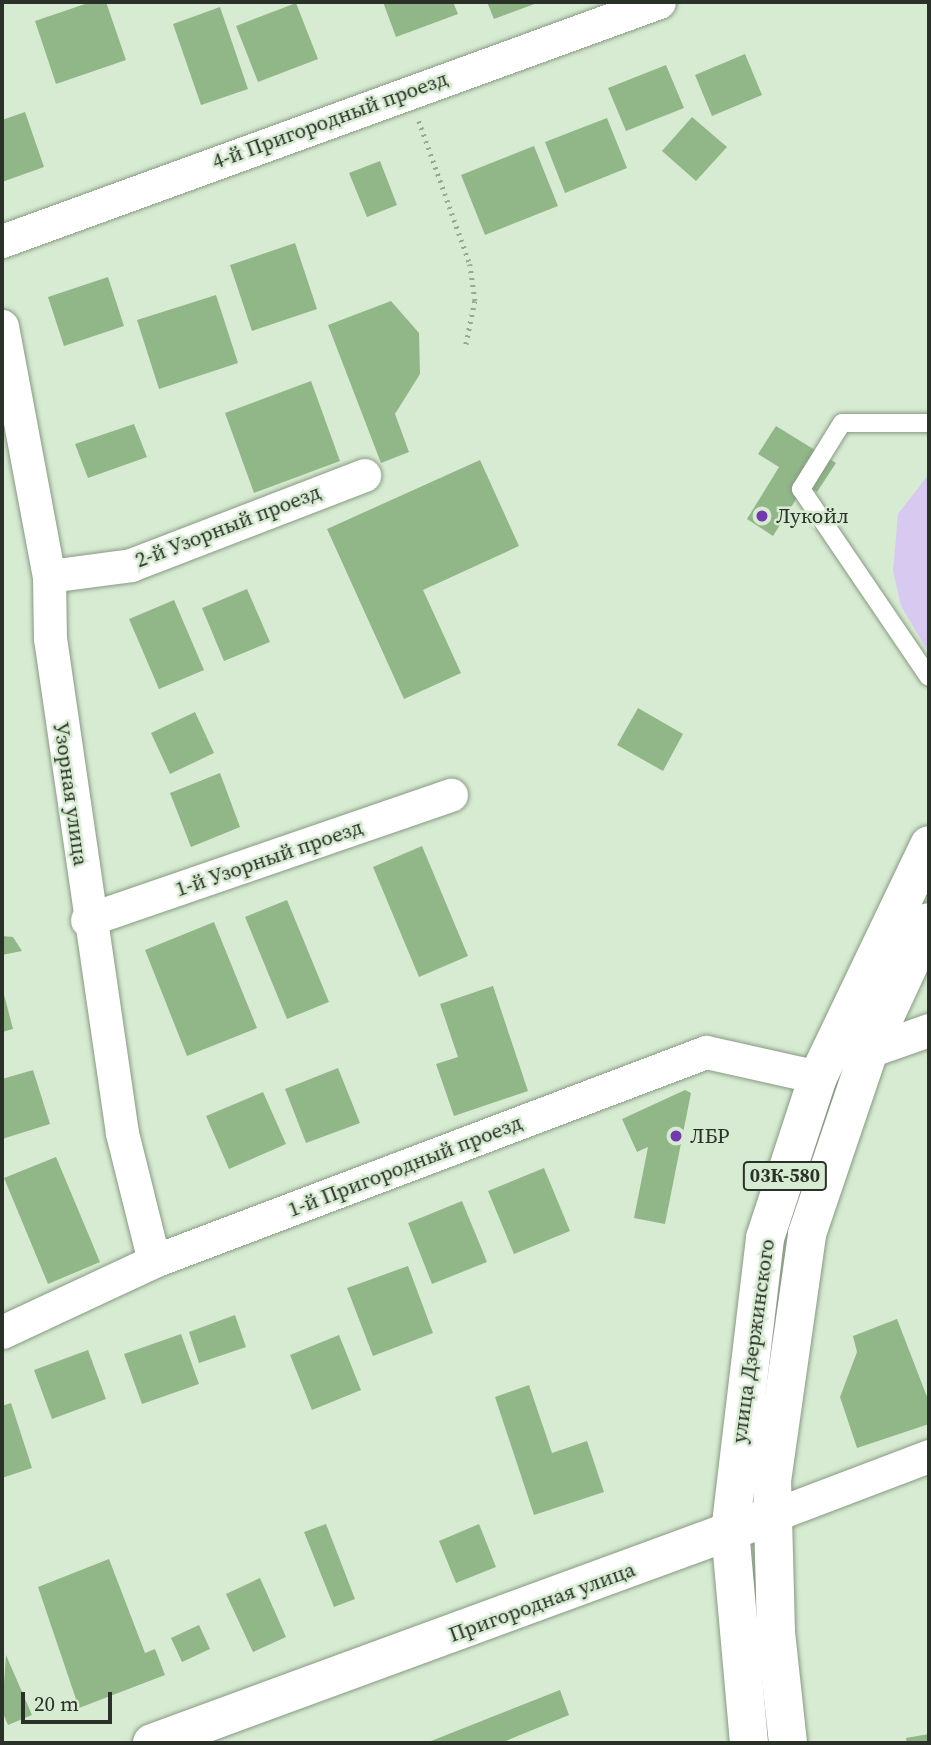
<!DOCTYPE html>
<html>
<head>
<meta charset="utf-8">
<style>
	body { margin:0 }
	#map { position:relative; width:931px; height:1745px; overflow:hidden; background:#d7ebd2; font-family:"Source Serif 4",serif }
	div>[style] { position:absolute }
	.green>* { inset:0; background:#d8c9f1 }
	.building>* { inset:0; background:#91b788 }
	.path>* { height:4.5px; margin-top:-2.25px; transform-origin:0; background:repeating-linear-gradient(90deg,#99a895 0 2px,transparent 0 7px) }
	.roads { filter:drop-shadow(0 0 2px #879a83) drop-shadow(0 0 2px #879a83) }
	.lane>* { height:18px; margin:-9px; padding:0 9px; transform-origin:9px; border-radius:9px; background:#fff }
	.street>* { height:33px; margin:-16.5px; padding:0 16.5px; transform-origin:16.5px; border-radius:16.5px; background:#fff }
	.secondary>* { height:38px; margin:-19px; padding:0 19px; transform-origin:19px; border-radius:19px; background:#fff }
	.primary>* { height:38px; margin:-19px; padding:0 19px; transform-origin:19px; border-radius:19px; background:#fff }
	.dots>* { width:19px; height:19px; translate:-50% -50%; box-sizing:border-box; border:4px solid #d7ebd2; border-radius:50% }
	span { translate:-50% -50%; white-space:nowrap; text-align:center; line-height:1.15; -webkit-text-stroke:5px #d7ebd2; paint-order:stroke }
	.shield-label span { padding:2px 5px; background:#d7ebd2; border:2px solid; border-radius:5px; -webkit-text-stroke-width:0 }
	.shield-label { font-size:19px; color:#2a3128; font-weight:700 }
	.street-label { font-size:21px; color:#2a3128 }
	.poi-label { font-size:21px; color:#2a3128 }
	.left { translate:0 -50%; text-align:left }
	.frame { position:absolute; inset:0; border:4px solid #2a3128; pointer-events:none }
	.scale { position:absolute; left:21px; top:1692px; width:91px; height:32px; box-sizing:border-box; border:4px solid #2a3128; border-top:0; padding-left:9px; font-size:21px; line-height:24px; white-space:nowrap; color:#2a3128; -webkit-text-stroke:5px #d7ebd2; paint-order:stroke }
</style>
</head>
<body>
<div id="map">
	<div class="green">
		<i style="clip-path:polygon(929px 474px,929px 653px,901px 606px,893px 571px,898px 514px)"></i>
	</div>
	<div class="building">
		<i style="clip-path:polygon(91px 2px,106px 2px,126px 60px,56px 84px,35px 21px)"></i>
		<i style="clip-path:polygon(383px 2px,453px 2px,458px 14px,396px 37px)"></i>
		<i style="clip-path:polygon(487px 2px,540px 2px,494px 19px)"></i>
		<i style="clip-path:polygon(296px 3px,318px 59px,258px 82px,236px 26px)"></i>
		<i style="clip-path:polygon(220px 7px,248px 89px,201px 105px,173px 24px)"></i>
		<i style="clip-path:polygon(745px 54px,762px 95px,712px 116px,695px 75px)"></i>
		<i style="clip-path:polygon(666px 65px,684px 108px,626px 131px,608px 88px)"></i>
		<i style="clip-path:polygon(25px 112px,44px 167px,2px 182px,2px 120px)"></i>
		<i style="clip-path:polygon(692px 117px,727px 147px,696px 181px,662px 151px)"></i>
		<i style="clip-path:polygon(607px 118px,627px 168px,565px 193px,545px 142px)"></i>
		<i style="clip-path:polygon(534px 146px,558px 206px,485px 235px,461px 175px)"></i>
		<i style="clip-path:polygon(380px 161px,397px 205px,367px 217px,349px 173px)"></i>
		<i style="clip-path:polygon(295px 243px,317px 309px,252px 331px,230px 265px)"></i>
		<i style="clip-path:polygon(108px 277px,124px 326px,64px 346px,48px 297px)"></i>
		<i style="clip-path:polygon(216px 295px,238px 363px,159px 389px,137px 320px)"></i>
		<i style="clip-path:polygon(391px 301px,419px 333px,420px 374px,395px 414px,409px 452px,381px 463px,328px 325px)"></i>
		<i style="clip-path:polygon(311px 381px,340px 461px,254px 493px,225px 413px)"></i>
		<i style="clip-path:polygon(134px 424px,147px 457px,88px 478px,75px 444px)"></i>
		<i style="clip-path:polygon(776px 426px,836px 463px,817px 492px,805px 485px,773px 536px,747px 519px,779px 467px,758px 454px)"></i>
		<i style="clip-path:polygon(480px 460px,519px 546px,423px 590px,461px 673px,404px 699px,327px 529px)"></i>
		<i style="clip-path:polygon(247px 589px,270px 642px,224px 661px,202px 608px)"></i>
		<i style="clip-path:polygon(174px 600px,204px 670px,159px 689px,129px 619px)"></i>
		<i style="clip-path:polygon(638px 708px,683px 734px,663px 771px,617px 745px)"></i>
		<i style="clip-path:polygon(195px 712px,214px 753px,170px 774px,151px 733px)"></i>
		<i style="clip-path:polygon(220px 773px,240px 827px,191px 847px,170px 793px)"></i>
		<i style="clip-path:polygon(422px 846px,468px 956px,419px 977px,373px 867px)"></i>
		<i style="clip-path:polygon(287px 900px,329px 1002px,287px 1019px,245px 917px)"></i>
		<i style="clip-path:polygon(214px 922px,257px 1028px,187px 1056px,145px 950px)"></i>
		<i style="clip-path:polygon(2px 936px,13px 937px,22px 951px,2px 955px)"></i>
		<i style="clip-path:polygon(493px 986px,528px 1091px,454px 1116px,436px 1064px,458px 1057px,440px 1004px)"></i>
		<i style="clip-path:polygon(2px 987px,13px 1029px,2px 1032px)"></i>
		<i style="clip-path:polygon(338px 1068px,360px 1123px,306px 1143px,285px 1089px)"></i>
		<i style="clip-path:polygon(33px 1070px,50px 1124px,2px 1139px,2px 1079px)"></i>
		<i style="clip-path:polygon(685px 1090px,691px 1093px,665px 1224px,634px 1218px,648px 1147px,637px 1152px,622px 1119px)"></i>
		<i style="clip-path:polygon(263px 1092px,286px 1144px,229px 1169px,206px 1116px)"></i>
		<i style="clip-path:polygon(56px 1157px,100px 1262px,48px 1284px,4px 1178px)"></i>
		<i style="clip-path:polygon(544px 1168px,570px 1231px,514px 1254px,488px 1191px)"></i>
		<i style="clip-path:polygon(462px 1201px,487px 1262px,432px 1284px,408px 1223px)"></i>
		<i style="clip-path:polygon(408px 1266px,433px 1333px,373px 1356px,347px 1288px)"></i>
		<i style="clip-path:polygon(235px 1315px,246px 1347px,199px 1363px,189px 1332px)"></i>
		<i style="clip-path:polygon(897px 1319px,929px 1402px,929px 1424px,857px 1448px,840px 1397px,857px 1352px,853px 1336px)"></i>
		<i style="clip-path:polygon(181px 1334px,199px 1384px,142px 1404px,124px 1354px)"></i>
		<i style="clip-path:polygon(339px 1335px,361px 1390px,312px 1410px,290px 1355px)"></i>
		<i style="clip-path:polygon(88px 1350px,106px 1399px,52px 1419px,34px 1370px)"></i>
		<i style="clip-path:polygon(529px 1385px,552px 1453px,587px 1441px,604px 1492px,534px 1515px,495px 1397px)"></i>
		<i style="clip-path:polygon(11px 1403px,32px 1468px,2px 1478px,2px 1406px)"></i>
		<i style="clip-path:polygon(326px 1524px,355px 1599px,334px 1607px,304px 1532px)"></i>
		<i style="clip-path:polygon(479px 1524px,496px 1567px,456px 1583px,439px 1541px)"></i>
		<i style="clip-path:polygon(109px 1559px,145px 1653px,155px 1649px,165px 1675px,79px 1708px,38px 1587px)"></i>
		<i style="clip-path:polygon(260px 1578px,286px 1637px,253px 1652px,226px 1594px)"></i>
		<i style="clip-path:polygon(199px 1625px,210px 1649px,182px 1662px,171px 1638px)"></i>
		<i style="clip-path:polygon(6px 1655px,32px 1715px,8px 1725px,2px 1711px)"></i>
		<i style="clip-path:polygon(560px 1690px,569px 1715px,501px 1743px,426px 1743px)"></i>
		<i style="clip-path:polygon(929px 1734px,929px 1743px,907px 1743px,906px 1738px)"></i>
	</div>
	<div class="path">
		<i style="left:419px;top:121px;width:152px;rotate:70.4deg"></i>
		<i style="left:470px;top:264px;width:37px;rotate:82deg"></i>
		<i style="left:475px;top:301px;width:45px;rotate:101.6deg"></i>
	</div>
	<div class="roads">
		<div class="lane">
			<i style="left:929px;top:423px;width:87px;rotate:180deg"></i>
			<i style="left:842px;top:423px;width:78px;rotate:121.8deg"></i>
			<i style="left:801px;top:489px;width:227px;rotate:55.8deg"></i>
		</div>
		<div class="street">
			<i style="left:2px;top:241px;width:699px;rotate:-19.99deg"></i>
			<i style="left:2px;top:326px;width:254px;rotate:79.4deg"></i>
			<i style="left:49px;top:576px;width:62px;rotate:89.1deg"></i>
			<i style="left:50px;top:638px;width:500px;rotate:81.72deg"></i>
			<i style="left:122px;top:1133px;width:132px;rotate:76deg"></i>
			<i style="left:49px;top:576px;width:83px;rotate:-7.6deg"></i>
			<i style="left:131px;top:565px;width:250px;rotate:-21.1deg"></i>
			<i style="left:87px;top:920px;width:385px;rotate:-19deg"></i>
			<i style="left:869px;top:1051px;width:64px;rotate:-19.3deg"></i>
			<i style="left:2px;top:1332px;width:168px;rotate:-25deg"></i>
			<i style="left:154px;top:1261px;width:590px;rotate:-20.74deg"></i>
			<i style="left:706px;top:1052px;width:115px;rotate:12.6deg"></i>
			<i style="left:771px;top:1516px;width:169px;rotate:-20.8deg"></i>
		</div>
		<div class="secondary">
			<i style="left:152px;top:1743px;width:659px;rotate:-20.14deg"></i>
		</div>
		<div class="primary">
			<i style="left:749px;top:1743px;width:212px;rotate:-95.1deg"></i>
			<i style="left:730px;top:1532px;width:296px;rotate:-83.2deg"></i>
			<i style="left:765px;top:1238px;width:169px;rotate:-71.8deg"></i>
			<i style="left:818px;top:1077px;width:257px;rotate:-64.4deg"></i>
			<i style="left:788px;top:1743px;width:112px;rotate:-96.2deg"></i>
			<i style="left:776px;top:1632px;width:151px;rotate:-91.5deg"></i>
			<i style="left:772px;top:1481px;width:249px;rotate:-81.9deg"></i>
			<i style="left:807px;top:1234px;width:193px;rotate:-71.3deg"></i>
			<i style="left:869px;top:1051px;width:142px;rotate:-65.1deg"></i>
		</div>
	</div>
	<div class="dots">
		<i style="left:762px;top:516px;background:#7339af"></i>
		<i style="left:676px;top:1136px;background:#7339af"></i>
	</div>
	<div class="shield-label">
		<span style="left:785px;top:1176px">03К-580</span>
	</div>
	<div class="street-label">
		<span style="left:330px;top:120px;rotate:-20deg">4-й Пригородный проезд</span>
		<span style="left:228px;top:526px;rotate:-21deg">2-й Узорный проезд</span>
		<span style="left:71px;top:794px;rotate:82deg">Узорная улица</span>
		<span style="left:269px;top:858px;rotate:-19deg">1-й Узорный проезд</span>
		<span style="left:405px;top:1166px;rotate:-21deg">1-й Пригородный проезд</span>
		<span style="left:753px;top:1341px;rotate:-82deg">улица Дзержинского</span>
		<span style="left:542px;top:1602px;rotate:-20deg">Пригородная улица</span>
	</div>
	<div class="poi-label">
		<span class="left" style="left:776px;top:516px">Лукойл</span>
		<span class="left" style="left:690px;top:1136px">ЛБР</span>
	</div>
	<div class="frame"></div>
	<div class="scale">20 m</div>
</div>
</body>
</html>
